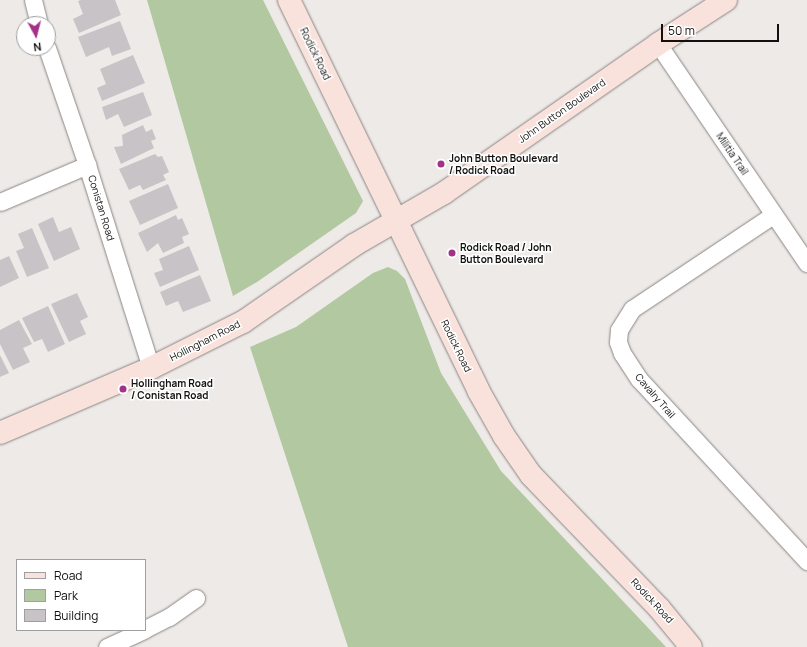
<!DOCTYPE html>
<html>
<head>
<meta charset="utf-8">
<style>
	body { margin:0 }
	#map { position:relative; width:807px; height:647px; overflow:hidden; background:#eeeae8; font-family:Manrope,sans-serif }
	div>[style] { position:absolute }
	.green>* { inset:0; background:#b1c8a0 }
	.building>* { inset:0; background:#c7c3c7 }
	.roads { filter:drop-shadow(0 0 1px #8a8583) drop-shadow(0 0 1px #8a8583) }
	.street>* { height:17px; margin:-8.5px; padding:0 8.5px; transform-origin:8.5px; border-radius:8.5px; background:#fff }
	.secondary>* { height:22px; margin:-11px; padding:0 11px; transform-origin:11px; border-radius:11px; background:#f9e2dc }
	.dots>* { width:11px; height:11px; translate:-50% -50%; box-sizing:border-box; border:2px solid #fff; border-radius:50% }
	span { translate:-50% -50%; white-space:nowrap; text-align:center; line-height:1.15; -webkit-text-stroke:3px #fff; paint-order:stroke }
	.street-label { font-size:10px; color:#11100f }
	.poi-label { font-size:10px; color:#11100f; font-weight:700 }
	.left { translate:0 -50%; text-align:left }
	.legend { position:absolute; left:16px; top:559px; width:130px; height:72px; box-sizing:border-box; background:#fff; border:1px solid #a09f9f; margin:0; padding:5px 7px; list-style:none; font-size:12px; color:#11100f }
	.legend li { display:flex; align-items:center; gap:8px; height:20px }
	.legend b { width:20px; border:1px solid #a09f9f }
	.north { position:absolute; left:16px; top:16px; width:40px; height:40px; box-sizing:border-box; background:#fff; border:1px solid #a09f9f; border-radius:50%; rotate:173deg; font-size:11px; font-weight:700; line-height:16px; text-align:center; color:#11100f }
	.north::after { content:''; display:block; margin:auto; width:14px; height:18px; background:#a53089; clip-path:polygon(50% 0,100% 100%,50% 72%,0 100%) }
	.scale { position:absolute; left:661px; top:24px; width:118px; height:18px; box-sizing:border-box; border:2px solid #11100f; border-top:0; padding-left:5px; font-size:12px; line-height:14px; white-space:nowrap; color:#11100f; -webkit-text-stroke:3px #fff; paint-order:stroke }
</style>
</head>
<body>
<div id="map">
	<div class="green">
		<i style="clip-path:polygon(147px 0,263px 0,363px 201px,356px 213px,257px 282px,233px 296px)"></i>
		<i style="clip-path:polygon(388px 267px,397px 271px,405px 279px,441px 373px,501px 471px,666px 647px,348px 647px,250px 347px,296px 327px,373px 273px)"></i>
	</div>
	<div class="building">
		<i style="clip-path:polygon(81px 0,115px 0,121px 15px,79px 33px,73px 19px,83px 14px,78px 1px)"></i>
		<i style="clip-path:polygon(120px 21px,131px 49px,112px 56px,109px 47px,86px 57px,78px 37px)"></i>
		<i style="clip-path:polygon(133px 55px,145px 83px,102px 101px,97px 88px,106px 84px,100px 69px)"></i>
		<i style="clip-path:polygon(143px 92px,152px 115px,124px 127px,118px 114px,106px 120px,102px 107px)"></i>
		<i style="clip-path:polygon(143px 125px,146px 132px,152px 129px,156px 139px,151px 141px,154px 148px,121px 164px,114px 147px,123px 146px,122px 135px)"></i>
		<i style="clip-path:polygon(155px 154px,158px 157px,162px 156px,169px 172px,163px 175px,166px 180px,143px 190px,140px 185px,129px 190px,119px 169px)"></i>
		<i style="clip-path:polygon(168px 184px,178px 208px,140px 225px,129px 201px)"></i>
		<i style="clip-path:polygon(176px 215px,178px 220px,182px 218px,189px 234px,182px 237px,184px 243px,163px 253px,158px 243px,147px 252px,138px 233px)"></i>
		<i style="clip-path:polygon(53px 217px,59px 232px,71px 227px,80px 249px,54px 261px,38px 224px)"></i>
		<i style="clip-path:polygon(32px 228px,49px 268px,27px 277px,16px 251px,24px 248px,18px 234px)"></i>
		<i style="clip-path:polygon(189px 246px,199px 270px,160px 287px,154px 273px,163px 270px,159px 259px)"></i>
		<i style="clip-path:polygon(9px 256px,19px 278px,0 287px,0 260px)"></i>
		<i style="clip-path:polygon(200px 275px,211px 301px,183px 312px,178px 301px,166px 306px,160px 292px)"></i>
		<i style="clip-path:polygon(77px 293px,88px 317px,80px 321px,86px 334px,69px 342px,51px 304px)"></i>
		<i style="clip-path:polygon(48px 306px,65px 344px,48px 352px,42px 339px,34px 342px,22px 318px)"></i>
		<i style="clip-path:polygon(19px 320px,32px 344px,23px 348px,30px 362px,13px 370px,0 344px,0 330px)"></i>
		<i style="clip-path:polygon(0 355px,9px 373px,0 377px)"></i>
	</div>
	<div class="roads">
		<div class="street">
			<i style="left:33px;top:0;width:25px;rotate:76deg"></i>
			<i style="left:658px;top:44px;width:265px;rotate:55.8deg"></i>
			<i style="left:47px;top:48px;width:124px;rotate:71.1deg"></i>
			<i style="left:87px;top:165px;width:213px;rotate:72.5deg"></i>
			<i style="left:0;top:202px;width:95px;rotate:-23deg"></i>
			<i style="left:773px;top:215px;width:169px;rotate:146.3deg"></i>
			<i style="left:632px;top:309px;width:25px;rotate:122deg"></i>
			<i style="left:619px;top:330px;width:12px;rotate:95deg"></i>
			<i style="left:618px;top:342px;width:12px;rotate:70deg"></i>
			<i style="left:622px;top:353px;width:31px;rotate:57deg"></i>
			<i style="left:639px;top:379px;width:248px;rotate:47.3deg"></i>
			<i style="left:145px;top:629px;width:27px;rotate:-27deg"></i>
			<i style="left:169px;top:617px;width:33px;rotate:-35deg"></i>
			<i style="left:107px;top:647px;width:41px;rotate:-24.7deg"></i>
		</div>
		<div class="secondary">
			<i style="left:289px;top:0;width:433px;rotate:64.1deg"></i>
			<i style="left:478px;top:390px;width:53px;rotate:60.5deg"></i>
			<i style="left:504px;top:436px;width:47px;rotate:55.3deg"></i>
			<i style="left:531px;top:475px;width:185px;rotate:46.1deg"></i>
			<i style="left:659px;top:608px;width:50px;rotate:50.6deg"></i>
			<i style="left:0;top:433px;width:164px;rotate:-23.3deg"></i>
			<i style="left:151px;top:368px;width:103px;rotate:-26.6deg"></i>
			<i style="left:243px;top:322px;width:135px;rotate:-34.7deg"></i>
			<i style="left:354px;top:245px;width:104px;rotate:-30deg"></i>
			<i style="left:444px;top:193px;width:261px;rotate:-34.8deg"></i>
			<i style="left:658px;top:44px;width:81px;rotate:-32.9deg"></i>
		</div>
	</div>
	<div class="dots">
		<i style="left:441px;top:164px;background:#a53089"></i>
		<i style="left:452px;top:253px;background:#a53089"></i>
		<i style="left:123px;top:389px;background:#a53089"></i>
	</div>
	<div class="street-label">
		<span style="left:315px;top:54px;rotate:64deg">Rodick Road</span>
		<span style="left:562px;top:111px;rotate:-35deg">John Button Boulevard</span>
		<span style="left:732px;top:154px;rotate:56deg">Militia Trail</span>
		<span style="left:101px;top:208px;rotate:73deg">Conistan Road</span>
		<span style="left:205px;top:341px;rotate:-27deg">Hollingham Road</span>
		<span style="left:456px;top:346px;rotate:64deg">Rodick Road</span>
		<span style="left:655px;top:396px;rotate:49deg">Cavalry Trail</span>
		<span style="left:652px;top:601px;rotate:47deg">Rodick Road</span>
	</div>
	<div class="poi-label">
		<span class="left" style="left:449px;top:164px">John Button Boulevard<br>/ Rodick Road</span>
		<span class="left" style="left:460px;top:253px">Rodick Road / John<br>Button Boulevard</span>
		<span class="left" style="left:131px;top:389px">Hollingham Road<br>/ Conistan Road</span>
	</div>
	<ul class="legend">
	<li><b style="height:5px;background:#f9e2dc"></b>Road</li>
	<li><b style="height:11px;background:#b1c8a0"></b>Park</li>
	<li><b style="height:11px;background:#c7c3c7"></b>Building</li>
	</ul>
	<div class="north">N</div>
	<div class="scale">50 m</div>
</div>
</body>
</html>
